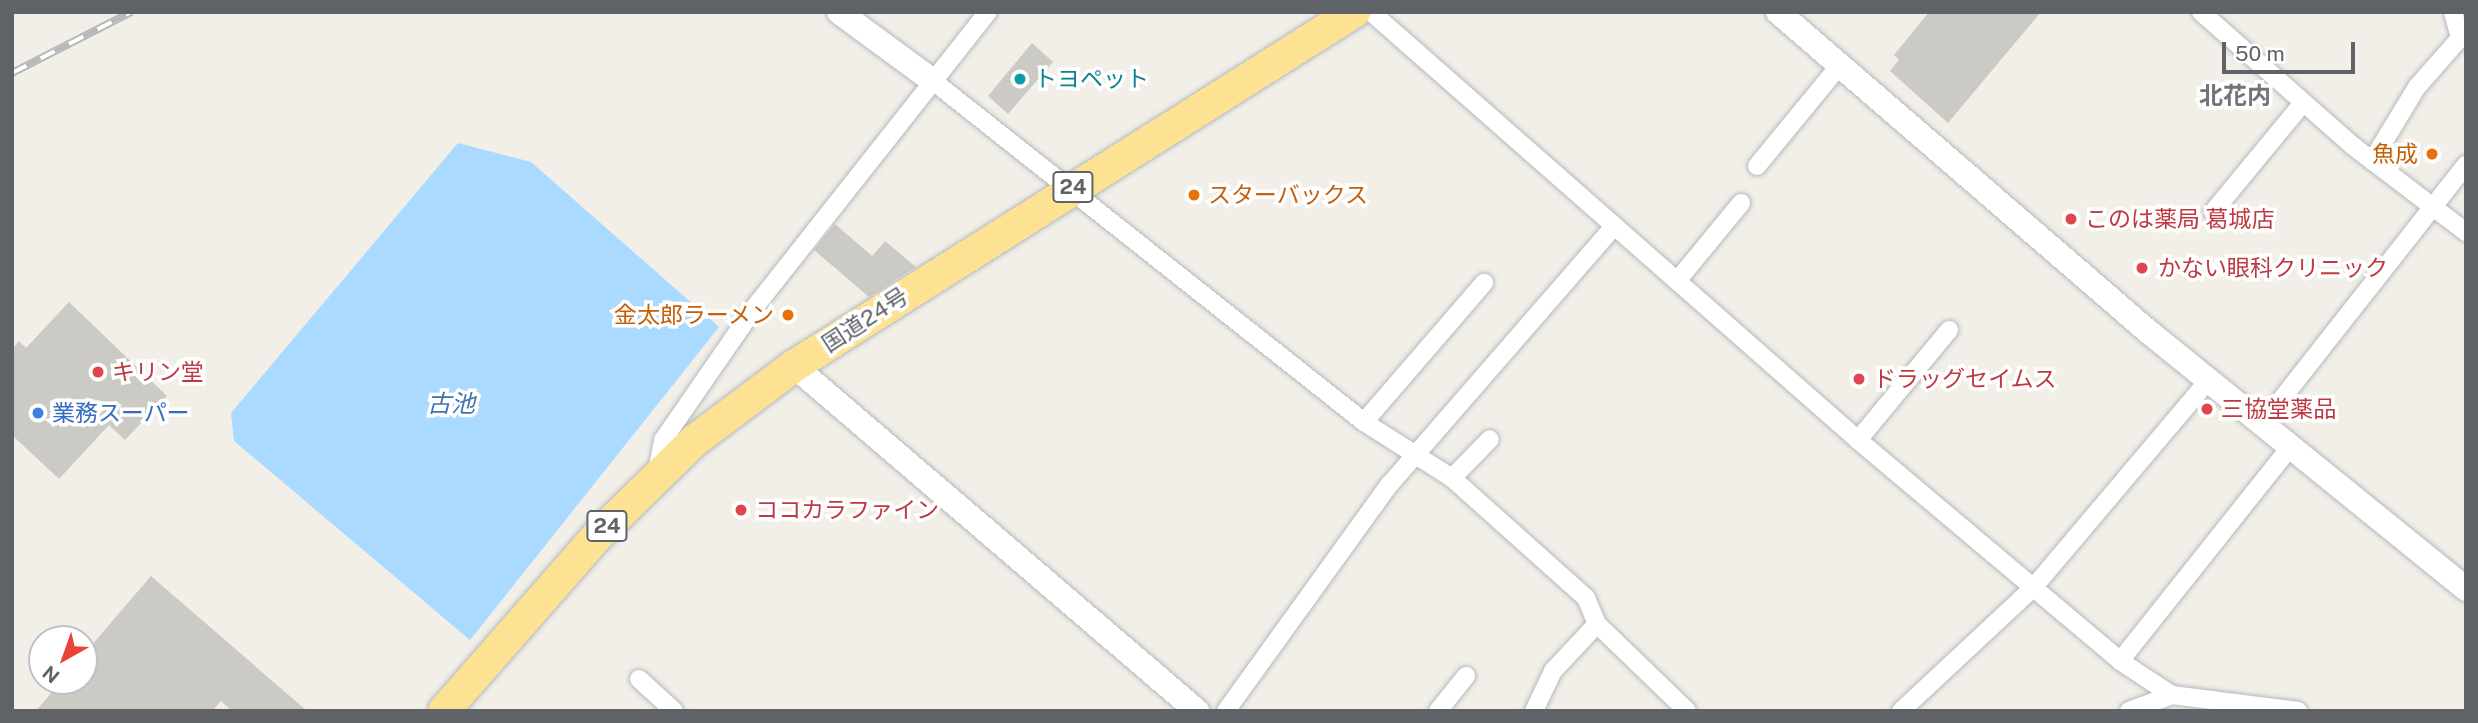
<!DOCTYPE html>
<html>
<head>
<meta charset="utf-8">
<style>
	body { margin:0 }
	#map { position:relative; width:2478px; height:723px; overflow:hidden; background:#f1efe8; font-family:"Public Sans","Noto Sans JP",sans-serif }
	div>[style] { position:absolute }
	.water>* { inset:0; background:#aadaff }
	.building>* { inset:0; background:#cccac5 }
	.roads { filter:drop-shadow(0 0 2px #b5b8bc) drop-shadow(0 0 2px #b5b8bc) }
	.street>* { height:18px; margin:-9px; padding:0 9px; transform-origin:9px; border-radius:9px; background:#fff }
	.secondary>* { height:24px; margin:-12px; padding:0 12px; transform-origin:12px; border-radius:12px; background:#fff }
	.highway>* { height:32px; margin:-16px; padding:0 16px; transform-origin:16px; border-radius:16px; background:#fde293 }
	.rail>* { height:8px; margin-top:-4px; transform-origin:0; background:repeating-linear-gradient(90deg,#fff 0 16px,#b6b7b8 0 32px); box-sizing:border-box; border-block:2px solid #b6b7b8 }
	.dots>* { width:19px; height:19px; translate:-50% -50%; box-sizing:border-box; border:4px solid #fff; border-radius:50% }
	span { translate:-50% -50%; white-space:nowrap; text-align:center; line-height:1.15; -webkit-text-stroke:7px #fff; paint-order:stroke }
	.shield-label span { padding:2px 5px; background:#fff; border:2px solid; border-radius:5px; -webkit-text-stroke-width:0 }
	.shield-label { font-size:21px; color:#5f6368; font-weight:700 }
	.culture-label { font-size:23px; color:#0d838f }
	.left { translate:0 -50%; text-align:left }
	.food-label { font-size:23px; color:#c56008 }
	.right { translate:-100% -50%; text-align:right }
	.health-label { font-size:23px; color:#be3a42 }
	.street-label { font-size:23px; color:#5f6368 }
	.shop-label { font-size:23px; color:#366cbe }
	.neighbourhood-label { font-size:24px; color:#70757a; font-weight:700 }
	.water-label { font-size:24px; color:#4174aa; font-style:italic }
	.frame { position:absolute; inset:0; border:14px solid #5f6368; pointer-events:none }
	.north { position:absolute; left:28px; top:625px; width:70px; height:70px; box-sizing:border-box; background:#fff; border:2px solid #bfc1c3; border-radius:50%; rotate:220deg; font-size:19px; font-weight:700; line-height:28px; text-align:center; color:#5f6368 }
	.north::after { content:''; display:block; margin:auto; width:24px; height:32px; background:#ea4335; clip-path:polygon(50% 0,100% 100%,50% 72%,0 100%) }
	.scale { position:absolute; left:2222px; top:42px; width:133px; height:32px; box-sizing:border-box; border:4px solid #5f6368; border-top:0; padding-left:9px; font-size:21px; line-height:24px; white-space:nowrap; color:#5f6368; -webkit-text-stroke:5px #fff; paint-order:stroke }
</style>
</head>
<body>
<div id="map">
	<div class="water">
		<i style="clip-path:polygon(458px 143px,531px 162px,719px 327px,470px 640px,234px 441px,231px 413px)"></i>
	</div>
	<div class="building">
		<i style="clip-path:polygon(1929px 12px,2041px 12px,1948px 123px,1890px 71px,1899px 60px,1894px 55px)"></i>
		<i style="clip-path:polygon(1032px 43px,1053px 62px,1008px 114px,988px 96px)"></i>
		<i style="clip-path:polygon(835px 224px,872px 256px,885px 241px,916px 267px,869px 297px,814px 250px)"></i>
		<i style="clip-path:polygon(69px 302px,167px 396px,125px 440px,109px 425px,59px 479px,12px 435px,12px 349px,19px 341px,26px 348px)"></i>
		<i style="clip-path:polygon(151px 576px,307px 711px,232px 711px,221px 701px,212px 711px,36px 711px,61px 681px,84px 681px,84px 654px)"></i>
	</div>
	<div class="roads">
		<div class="street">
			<i style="left:1371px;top:12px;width:648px;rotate:41.31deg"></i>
			<i style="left:1858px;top:440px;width:343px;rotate:40.1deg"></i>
			<i style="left:2120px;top:661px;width:62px;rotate:33.2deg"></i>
			<i style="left:2201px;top:12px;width:203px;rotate:41.4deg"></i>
			<i style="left:2353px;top:146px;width:142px;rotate:37.3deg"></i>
			<i style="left:933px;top:81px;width:550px;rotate:38.35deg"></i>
			<i style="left:1364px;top:422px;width:104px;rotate:32.5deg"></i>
			<i style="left:1452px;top:478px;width:180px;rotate:41.8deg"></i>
			<i style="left:1586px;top:598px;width:28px;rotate:67deg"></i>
			<i style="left:1597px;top:624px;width:125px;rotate:44deg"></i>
			<i style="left:2372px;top:161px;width:87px;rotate:-58.7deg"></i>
			<i style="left:2417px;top:87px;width:65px;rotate:-48.7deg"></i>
			<i style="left:2460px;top:38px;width:27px;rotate:-105deg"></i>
			<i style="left:1757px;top:166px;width:131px;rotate:-50.6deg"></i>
			<i style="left:2213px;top:212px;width:141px;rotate:-50.5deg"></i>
			<i style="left:1677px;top:281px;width:101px;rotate:-50.6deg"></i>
			<i style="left:1364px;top:422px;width:184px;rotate:-49.2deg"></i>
			<i style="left:2262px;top:424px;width:330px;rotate:-51.8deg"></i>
			<i style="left:1858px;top:440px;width:143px;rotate:-50.4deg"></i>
			<i style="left:656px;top:477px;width:38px;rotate:-79deg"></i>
			<i style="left:663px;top:440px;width:167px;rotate:-55.3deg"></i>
			<i style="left:758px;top:303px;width:371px;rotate:-51.7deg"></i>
			<i style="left:1452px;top:478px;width:54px;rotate:-45.7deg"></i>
			<i style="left:2120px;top:661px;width:273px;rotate:-51.5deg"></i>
			<i style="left:639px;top:679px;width:47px;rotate:42.4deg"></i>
			<i style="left:1226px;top:711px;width:280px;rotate:-54.2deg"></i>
			<i style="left:1390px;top:484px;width:342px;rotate:-49deg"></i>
			<i style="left:1438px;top:711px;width:45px;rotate:-51.3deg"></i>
			<i style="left:1534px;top:711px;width:44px;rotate:-64.6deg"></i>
			<i style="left:1553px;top:671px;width:64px;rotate:-46.9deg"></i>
			<i style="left:1901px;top:711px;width:180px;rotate:-43deg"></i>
			<i style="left:2033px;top:588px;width:271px;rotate:-49.8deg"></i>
			<i style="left:2129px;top:711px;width:46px;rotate:-20.4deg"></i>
			<i style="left:2172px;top:695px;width:127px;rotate:7.2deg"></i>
		</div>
		<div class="secondary">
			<i style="left:839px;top:12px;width:117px;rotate:36.3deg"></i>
			<i style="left:1778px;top:12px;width:491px;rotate:40.8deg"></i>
			<i style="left:2150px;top:333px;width:407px;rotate:39deg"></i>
			<i style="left:794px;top:366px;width:531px;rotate:40.57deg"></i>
		</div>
		<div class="highway">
			<i style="left:444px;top:711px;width:235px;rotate:-48.8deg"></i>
			<i style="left:599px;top:534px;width:133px;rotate:-44.4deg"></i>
			<i style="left:694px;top:441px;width:125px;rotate:-36.9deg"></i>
			<i style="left:794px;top:366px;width:663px;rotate:-32.3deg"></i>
		</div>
	</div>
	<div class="rail">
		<i style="left:12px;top:73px;width:134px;rotate:-27.1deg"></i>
	</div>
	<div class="dots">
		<i style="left:1020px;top:79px;background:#0f9aa8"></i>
		<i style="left:2432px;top:154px;background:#e8710a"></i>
		<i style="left:1194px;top:195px;background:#e8710a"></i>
		<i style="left:2071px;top:219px;background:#e0444e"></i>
		<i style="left:2142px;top:268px;background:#e0444e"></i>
		<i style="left:788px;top:315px;background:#e8710a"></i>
		<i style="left:98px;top:372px;background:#e0444e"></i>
		<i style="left:1859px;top:379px;background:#e0444e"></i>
		<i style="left:2207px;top:409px;background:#e0444e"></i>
		<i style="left:38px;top:413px;background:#3f7fe0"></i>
		<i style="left:741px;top:510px;background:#e0444e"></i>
	</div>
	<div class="shield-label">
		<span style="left:1073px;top:187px">24</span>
		<span style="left:607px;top:526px">24</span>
	</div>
	<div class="culture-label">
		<span class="left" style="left:1034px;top:79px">トヨペット</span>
	</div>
	<div class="food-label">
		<span class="right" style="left:2418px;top:154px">魚成</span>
		<span class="left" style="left:1208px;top:195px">スターバックス</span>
		<span class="right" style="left:774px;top:315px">金太郎ラーメン</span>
	</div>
	<div class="health-label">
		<span class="left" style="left:2085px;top:219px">このは薬局 葛城店</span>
		<span class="left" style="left:2158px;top:268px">かない眼科クリニック</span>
		<span class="left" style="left:112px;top:372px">キリン堂</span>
		<span class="left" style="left:1873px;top:379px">ドラッグセイムス</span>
		<span class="left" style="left:2221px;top:409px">三協堂薬品</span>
		<span class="left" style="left:755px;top:510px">ココカラファイン</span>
	</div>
	<div class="street-label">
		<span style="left:865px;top:320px;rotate:-33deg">国道24号</span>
	</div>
	<div class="shop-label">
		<span class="left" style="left:52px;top:413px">業務スーパー</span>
	</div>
	<div class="neighbourhood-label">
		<span style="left:2235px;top:96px">北花内</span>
	</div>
	<div class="water-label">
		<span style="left:451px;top:404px">古池</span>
	</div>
	<div class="frame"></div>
	<div class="north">N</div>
	<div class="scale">50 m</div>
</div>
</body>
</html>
